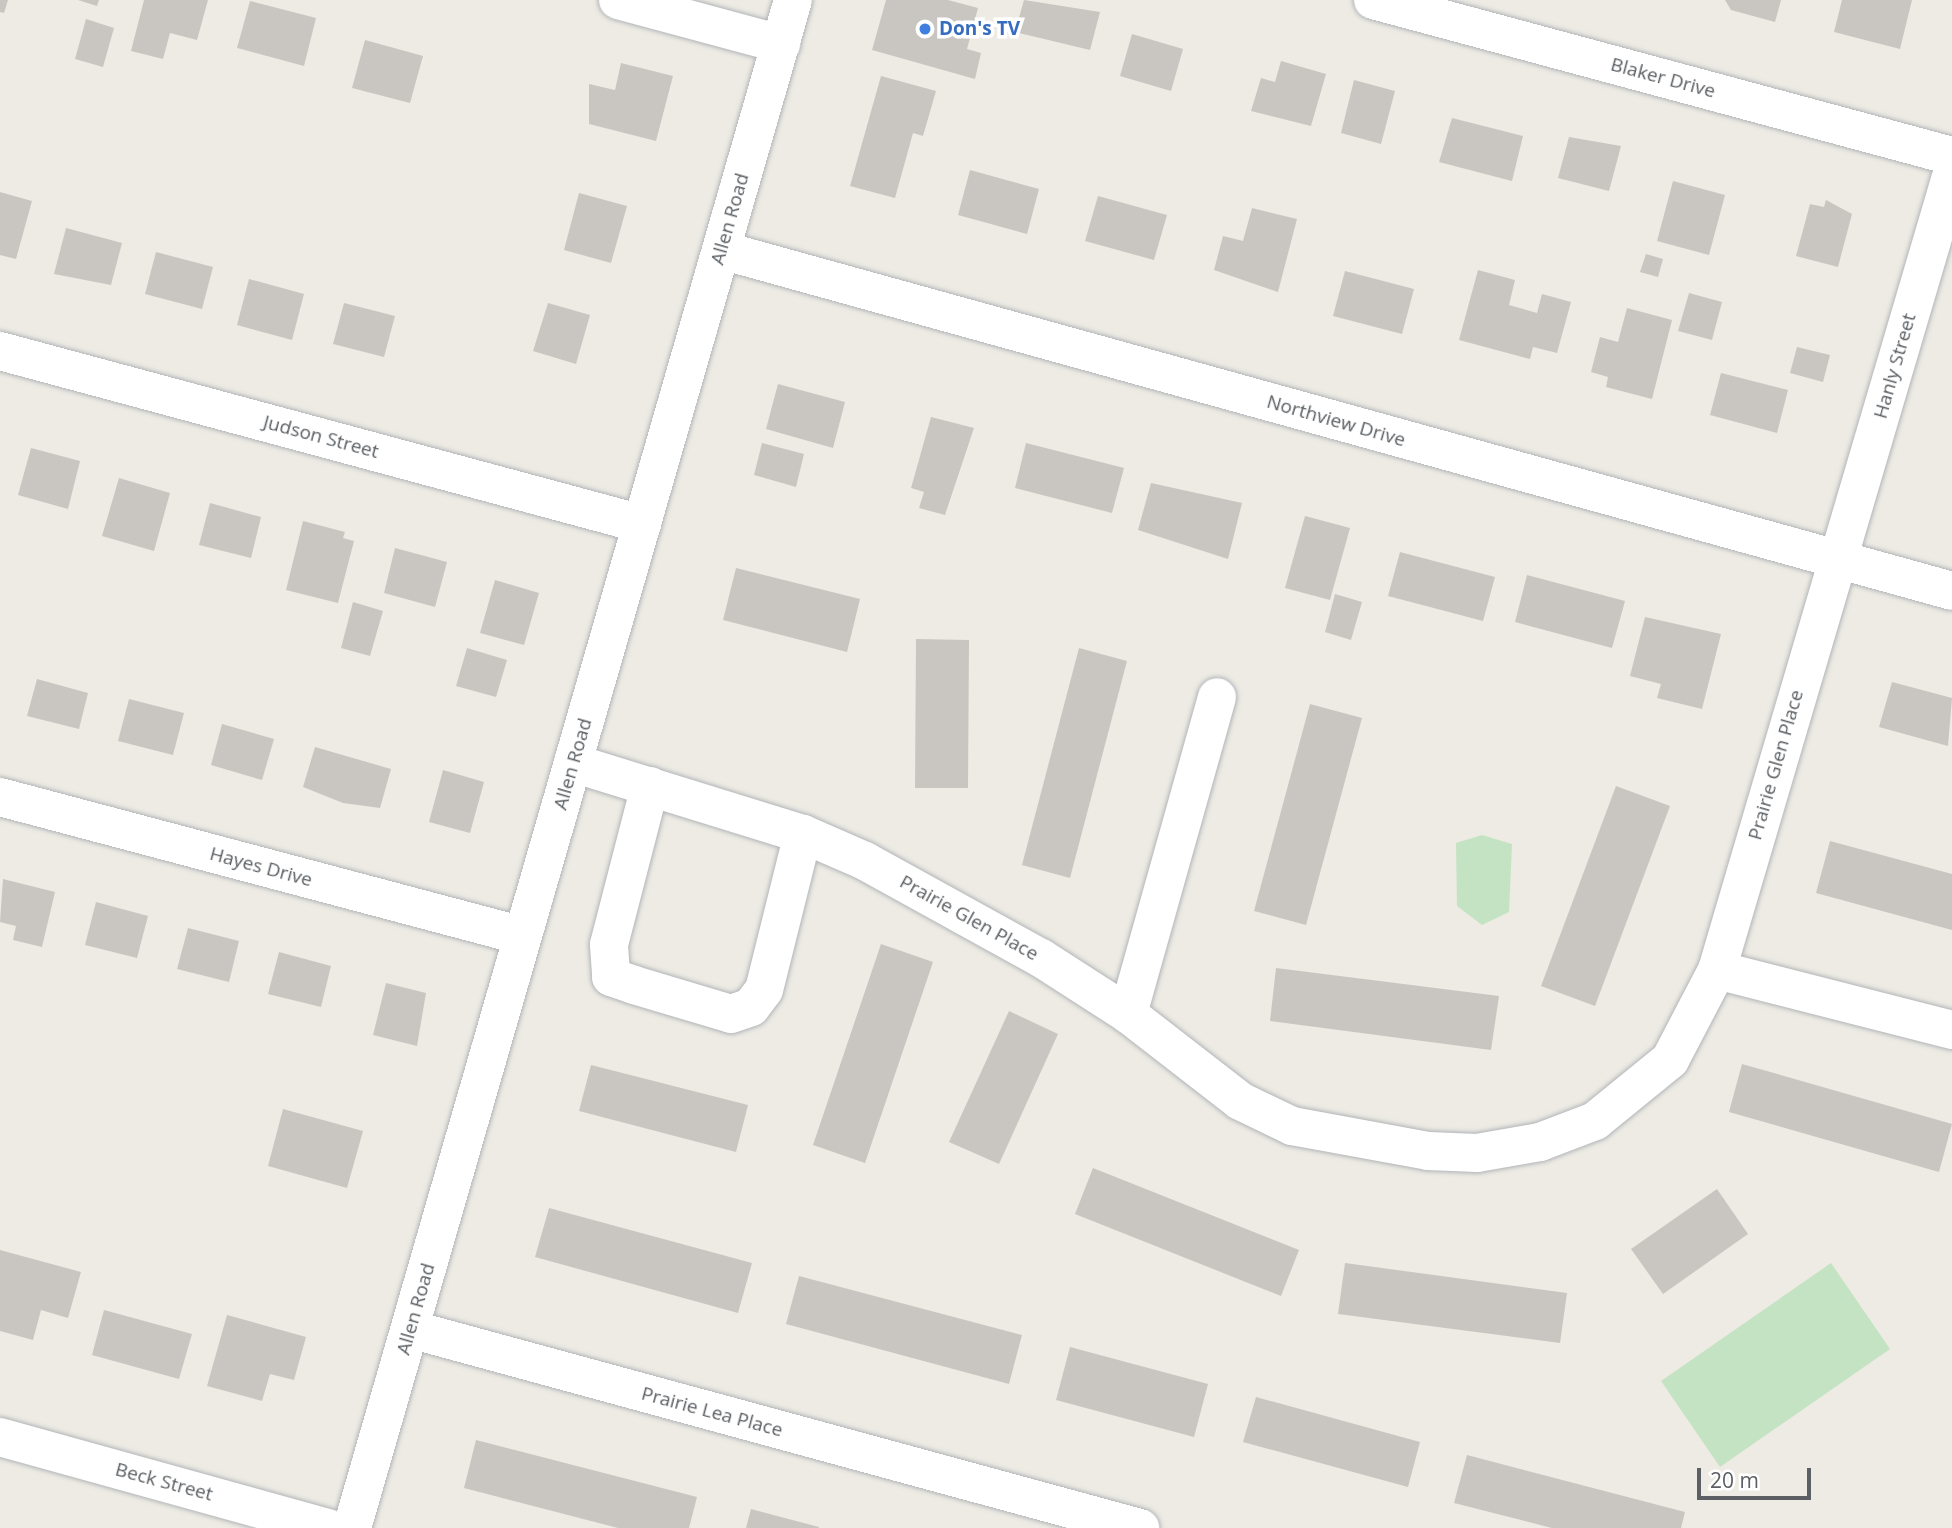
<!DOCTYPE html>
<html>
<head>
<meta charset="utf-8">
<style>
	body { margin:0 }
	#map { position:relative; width:1952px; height:1528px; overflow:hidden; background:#edebe4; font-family:"Open Sans",sans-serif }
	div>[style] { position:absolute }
	.green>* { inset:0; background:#c4e3c3 }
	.building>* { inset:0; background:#c9c6c2 }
	.roads { filter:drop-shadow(0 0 2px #b2b5b8) drop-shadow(0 0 2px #b2b5b8) }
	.minor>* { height:38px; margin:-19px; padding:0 19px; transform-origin:19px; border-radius:19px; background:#fff }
	.dots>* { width:19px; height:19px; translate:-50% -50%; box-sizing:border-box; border:4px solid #fff; border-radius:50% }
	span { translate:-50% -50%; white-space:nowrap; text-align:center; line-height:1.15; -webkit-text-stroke:7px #fff; paint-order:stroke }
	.shop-label { font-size:19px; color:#366cbe; font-weight:700 }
	.left { translate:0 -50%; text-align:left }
	.street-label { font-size:19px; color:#5c6064 }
	.scale { position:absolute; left:1697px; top:1468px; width:114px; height:32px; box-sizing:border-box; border:4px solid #5c6064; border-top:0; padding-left:9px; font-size:21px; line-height:24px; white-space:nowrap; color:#5c6064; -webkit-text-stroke:5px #fff; paint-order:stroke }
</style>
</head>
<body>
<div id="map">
	<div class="green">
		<i style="clip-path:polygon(1482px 835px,1512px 844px,1509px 912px,1482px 925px,1457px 906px,1456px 843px)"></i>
		<i style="clip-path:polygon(1831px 1263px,1890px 1349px,1720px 1467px,1661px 1381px)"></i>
	</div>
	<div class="building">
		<i style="clip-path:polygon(0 0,8px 0,4px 13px,0 12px)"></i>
		<i style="clip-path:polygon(78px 0,99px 0,97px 6px)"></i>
		<i style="clip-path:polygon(144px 0,208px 0,197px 40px,170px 33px,163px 59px,131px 51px)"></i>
		<i style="clip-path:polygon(886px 0,948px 0,978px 8px,967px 49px,981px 53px,975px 79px,872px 50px)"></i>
		<i style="clip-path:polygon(1024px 0,1100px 12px,1090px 50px,1015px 32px)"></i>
		<i style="clip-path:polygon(1725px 0,1781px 0,1775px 22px,1731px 10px)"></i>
		<i style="clip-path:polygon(1842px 0,1912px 0,1900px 49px,1834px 32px)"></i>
		<i style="clip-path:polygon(250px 1px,316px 18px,304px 66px,237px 48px)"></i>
		<i style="clip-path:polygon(86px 19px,114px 28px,103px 67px,75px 59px)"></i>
		<i style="clip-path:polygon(1132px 34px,1183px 49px,1171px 91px,1120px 76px)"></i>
		<i style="clip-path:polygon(365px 40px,423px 56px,410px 103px,352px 88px)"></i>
		<i style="clip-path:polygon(1281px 61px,1326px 74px,1311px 126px,1251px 111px,1261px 78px,1275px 82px)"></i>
		<i style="clip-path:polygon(621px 63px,673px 76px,656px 141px,589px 124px,589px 84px,615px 90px)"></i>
		<i style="clip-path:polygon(881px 76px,936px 91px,923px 136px,913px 133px,895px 198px,850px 186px)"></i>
		<i style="clip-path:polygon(1354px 80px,1395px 91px,1381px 144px,1341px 133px)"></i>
		<i style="clip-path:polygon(1452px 118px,1523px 136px,1512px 181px,1439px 162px)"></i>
		<i style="clip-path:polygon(1569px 137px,1621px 146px,1609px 191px,1558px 178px)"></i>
		<i style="clip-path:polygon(970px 170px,1039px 189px,1027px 234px,958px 215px)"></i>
		<i style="clip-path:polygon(1673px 181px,1725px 195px,1709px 255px,1657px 241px)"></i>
		<i style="clip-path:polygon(0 192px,32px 201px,16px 259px,0 255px)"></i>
		<i style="clip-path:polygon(579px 193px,627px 206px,611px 263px,564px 250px)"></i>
		<i style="clip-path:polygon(1098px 196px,1167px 215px,1154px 260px,1085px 241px)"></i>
		<i style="clip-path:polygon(1826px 200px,1852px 214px,1838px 267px,1796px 256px,1810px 204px,1824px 207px)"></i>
		<i style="clip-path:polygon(1252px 208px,1297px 219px,1278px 292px,1214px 270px,1223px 236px,1243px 241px)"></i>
		<i style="clip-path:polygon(66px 228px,122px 243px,111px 285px,54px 274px)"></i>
		<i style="clip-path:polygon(156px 252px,213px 267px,202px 309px,145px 294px)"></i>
		<i style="clip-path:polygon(1646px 254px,1663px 259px,1658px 277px,1640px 272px)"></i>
		<i style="clip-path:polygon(1478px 270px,1515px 280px,1509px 305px,1537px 313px,1542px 294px,1571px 302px,1557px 353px,1533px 347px,1530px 359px,1459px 340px)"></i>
		<i style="clip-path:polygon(1345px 271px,1414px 289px,1402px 334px,1333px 316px)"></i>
		<i style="clip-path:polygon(249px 279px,304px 294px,292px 340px,237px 325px)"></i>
		<i style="clip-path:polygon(1689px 293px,1722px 302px,1712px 340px,1678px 331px)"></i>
		<i style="clip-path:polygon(344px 303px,395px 316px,384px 357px,333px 344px)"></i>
		<i style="clip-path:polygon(548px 303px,590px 315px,576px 364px,533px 351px)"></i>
		<i style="clip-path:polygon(1627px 308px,1672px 320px,1652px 399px,1606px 387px,1608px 377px,1591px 372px,1600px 337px,1618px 342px)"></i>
		<i style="clip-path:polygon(1797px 347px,1830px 355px,1823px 382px,1790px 373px)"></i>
		<i style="clip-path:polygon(1721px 373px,1788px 390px,1777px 433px,1710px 415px)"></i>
		<i style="clip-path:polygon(778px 384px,845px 402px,833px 448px,766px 429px)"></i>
		<i style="clip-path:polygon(931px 417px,974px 428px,945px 515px,919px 508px,924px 492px,911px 488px)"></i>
		<i style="clip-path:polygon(762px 443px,804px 454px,796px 487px,754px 475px)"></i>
		<i style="clip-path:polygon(1026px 443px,1124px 468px,1112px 513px,1015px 488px)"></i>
		<i style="clip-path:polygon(31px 448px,80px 461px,68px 509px,18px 495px)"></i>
		<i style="clip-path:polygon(119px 478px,170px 493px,154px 551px,102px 536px)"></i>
		<i style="clip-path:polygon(1151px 483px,1242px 503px,1228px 559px,1138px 530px)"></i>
		<i style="clip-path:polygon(210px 503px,261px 517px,251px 558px,199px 545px)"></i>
		<i style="clip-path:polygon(1305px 516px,1350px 528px,1330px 600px,1285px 588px)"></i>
		<i style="clip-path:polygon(303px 521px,345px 532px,343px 538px,354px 541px,338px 603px,286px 590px)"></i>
		<i style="clip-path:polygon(395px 548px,447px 562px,435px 607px,384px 593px)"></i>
		<i style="clip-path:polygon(1400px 552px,1495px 577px,1483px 621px,1388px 596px)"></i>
		<i style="clip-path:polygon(736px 568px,860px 599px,847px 652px,723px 620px)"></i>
		<i style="clip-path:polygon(1527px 575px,1625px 601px,1612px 648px,1515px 622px)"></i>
		<i style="clip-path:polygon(495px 580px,539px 593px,524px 645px,480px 633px)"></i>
		<i style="clip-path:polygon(1335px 594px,1362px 602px,1351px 640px,1325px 632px)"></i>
		<i style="clip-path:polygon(353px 602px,383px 611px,370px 656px,341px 648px)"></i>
		<i style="clip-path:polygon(1645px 617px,1721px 634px,1702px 709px,1657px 698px,1661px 684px,1630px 676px)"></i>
		<i style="clip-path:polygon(916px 639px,969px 640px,968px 788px,915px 788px)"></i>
		<i style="clip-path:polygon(467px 648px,507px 660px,496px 697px,456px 686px)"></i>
		<i style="clip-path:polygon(1079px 648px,1127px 661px,1070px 878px,1022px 865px)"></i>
		<i style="clip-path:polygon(37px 679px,88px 693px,79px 729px,27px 716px)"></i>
		<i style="clip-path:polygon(1892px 682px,1952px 698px,1948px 746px,1879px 727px)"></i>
		<i style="clip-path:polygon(129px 699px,184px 713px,173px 755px,118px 741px)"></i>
		<i style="clip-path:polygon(1310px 704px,1362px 718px,1306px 925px,1254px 911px)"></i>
		<i style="clip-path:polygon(222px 724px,274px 739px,262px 780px,211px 765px)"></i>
		<i style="clip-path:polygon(315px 747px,391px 769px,380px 808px,343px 803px,303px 787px)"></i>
		<i style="clip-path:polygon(443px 770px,484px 782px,470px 833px,429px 822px)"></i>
		<i style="clip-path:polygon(1616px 786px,1670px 806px,1595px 1006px,1541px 986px)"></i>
		<i style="clip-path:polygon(1830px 841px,1952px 874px,1952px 930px,1816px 893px)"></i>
		<i style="clip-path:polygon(3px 879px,55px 892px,42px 947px,13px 940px,16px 926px,0 922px)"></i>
		<i style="clip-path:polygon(96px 902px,148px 916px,137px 958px,85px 945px)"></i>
		<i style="clip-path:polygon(188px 928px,239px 941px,229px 982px,177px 969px)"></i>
		<i style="clip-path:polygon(881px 944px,933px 962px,865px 1163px,813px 1145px)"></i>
		<i style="clip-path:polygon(279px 952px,331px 966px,321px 1007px,268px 994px)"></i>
		<i style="clip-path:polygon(1276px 968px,1499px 996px,1491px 1050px,1270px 1021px)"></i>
		<i style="clip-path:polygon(386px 983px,426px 993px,417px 1046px,373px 1035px)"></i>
		<i style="clip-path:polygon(1009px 1011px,1058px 1034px,999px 1164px,949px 1142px)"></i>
		<i style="clip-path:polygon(1742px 1064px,1952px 1124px,1939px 1172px,1729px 1112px)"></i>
		<i style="clip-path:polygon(591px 1065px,748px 1105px,736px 1152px,579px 1111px)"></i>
		<i style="clip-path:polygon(283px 1109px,363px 1131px,347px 1188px,268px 1166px)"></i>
		<i style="clip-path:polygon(1093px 1168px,1299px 1250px,1281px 1296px,1075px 1214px)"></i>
		<i style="clip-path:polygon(1717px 1189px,1748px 1234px,1663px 1294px,1631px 1249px)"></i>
		<i style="clip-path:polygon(549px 1208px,752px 1263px,738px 1313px,535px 1257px)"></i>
		<i style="clip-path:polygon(0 1250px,81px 1272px,68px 1318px,41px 1310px,33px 1340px,0 1331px)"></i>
		<i style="clip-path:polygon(1345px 1263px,1567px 1293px,1560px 1343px,1338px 1314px)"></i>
		<i style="clip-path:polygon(799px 1276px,1022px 1335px,1009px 1384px,786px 1324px)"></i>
		<i style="clip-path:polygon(104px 1310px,192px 1334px,179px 1379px,92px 1355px)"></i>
		<i style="clip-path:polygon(227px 1315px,306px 1337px,294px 1380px,270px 1374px,262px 1401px,207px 1386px)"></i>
		<i style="clip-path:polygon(1070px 1347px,1208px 1384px,1194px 1437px,1056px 1400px)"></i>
		<i style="clip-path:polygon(1256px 1397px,1420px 1442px,1408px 1487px,1243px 1442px)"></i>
		<i style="clip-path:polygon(476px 1440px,697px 1497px,689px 1528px,618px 1528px,464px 1488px)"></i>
		<i style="clip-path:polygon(1467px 1455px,1685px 1512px,1681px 1528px,1552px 1528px,1454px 1503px)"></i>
		<i style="clip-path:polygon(751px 1509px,819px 1527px,819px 1528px,746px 1528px)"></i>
	</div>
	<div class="roads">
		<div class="minor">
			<i style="left:618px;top:0;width:169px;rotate:15.1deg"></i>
			<i style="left:1373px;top:0;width:600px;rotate:15.08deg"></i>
			<i style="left:721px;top:250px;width:1277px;rotate:15.48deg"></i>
			<i style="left:0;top:351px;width:665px;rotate:15.08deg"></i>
			<i style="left:573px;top:763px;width:241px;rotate:17.2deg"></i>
			<i style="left:803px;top:834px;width:68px;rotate:23.5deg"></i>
			<i style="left:865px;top:861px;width:201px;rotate:28.9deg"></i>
			<i style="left:1041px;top:958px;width:103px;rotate:32.8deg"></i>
			<i style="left:1128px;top:1014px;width:142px;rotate:37.8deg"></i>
			<i style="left:1240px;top:1101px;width:58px;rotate:25.7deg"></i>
			<i style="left:1292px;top:1126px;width:138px;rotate:10.4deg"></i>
			<i style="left:1428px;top:1151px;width:49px;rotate:2.3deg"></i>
			<i style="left:1477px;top:1153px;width:64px;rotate:-9.9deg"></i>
			<i style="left:1540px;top:1142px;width:59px;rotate:-20.9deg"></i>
			<i style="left:1595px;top:1121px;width:97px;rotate:-39.1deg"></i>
			<i style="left:1670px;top:1060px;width:102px;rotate:-62.4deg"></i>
			<i style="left:1717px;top:970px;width:831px;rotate:-73.57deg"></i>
			<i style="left:650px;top:786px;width:164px;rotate:104.5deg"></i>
			<i style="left:609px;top:945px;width:32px;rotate:86deg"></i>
			<i style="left:611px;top:977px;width:24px;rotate:19deg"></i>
			<i style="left:634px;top:985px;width:101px;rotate:16.6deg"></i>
			<i style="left:731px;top:1014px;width:21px;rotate:-19deg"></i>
			<i style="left:751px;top:1007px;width:21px;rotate:-53deg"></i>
			<i style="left:764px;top:990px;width:161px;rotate:-76deg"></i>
			<i style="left:0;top:797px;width:541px;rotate:14.88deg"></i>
			<i style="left:1717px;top:970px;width:243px;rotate:14.3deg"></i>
			<i style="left:1128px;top:1014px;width:329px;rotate:-74.3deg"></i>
			<i style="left:410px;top:1329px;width:757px;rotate:15.25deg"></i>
			<i style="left:0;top:1437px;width:340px;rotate:15.5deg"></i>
			<i style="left:352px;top:1528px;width:1590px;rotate:-73.9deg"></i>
		</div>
	</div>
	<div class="dots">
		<i style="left:925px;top:29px;background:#3f7fe0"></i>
	</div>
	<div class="shop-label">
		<span class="left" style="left:939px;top:29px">Don's TV</span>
	</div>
	<div class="street-label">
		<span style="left:1663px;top:78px;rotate:15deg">Blaker Drive</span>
		<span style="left:730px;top:219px;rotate:-74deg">Allen Road</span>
		<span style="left:1895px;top:366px;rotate:-74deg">Hanly Street</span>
		<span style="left:1336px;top:421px;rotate:16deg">Northview Drive</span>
		<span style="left:321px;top:437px;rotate:15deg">Judson Street</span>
		<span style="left:573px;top:764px;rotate:-74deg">Allen Road</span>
		<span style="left:1776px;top:765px;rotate:-74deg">Prairie Glen Place</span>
		<span style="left:261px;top:867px;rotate:15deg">Hayes Drive</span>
		<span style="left:969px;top:918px;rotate:29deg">Prairie Glen Place</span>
		<span style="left:416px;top:1309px;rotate:-74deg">Allen Road</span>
		<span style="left:712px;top:1412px;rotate:15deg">Prairie Lea Place</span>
		<span style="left:164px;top:1482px;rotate:15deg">Beck Street</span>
	</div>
	<div class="scale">20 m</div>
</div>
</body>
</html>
